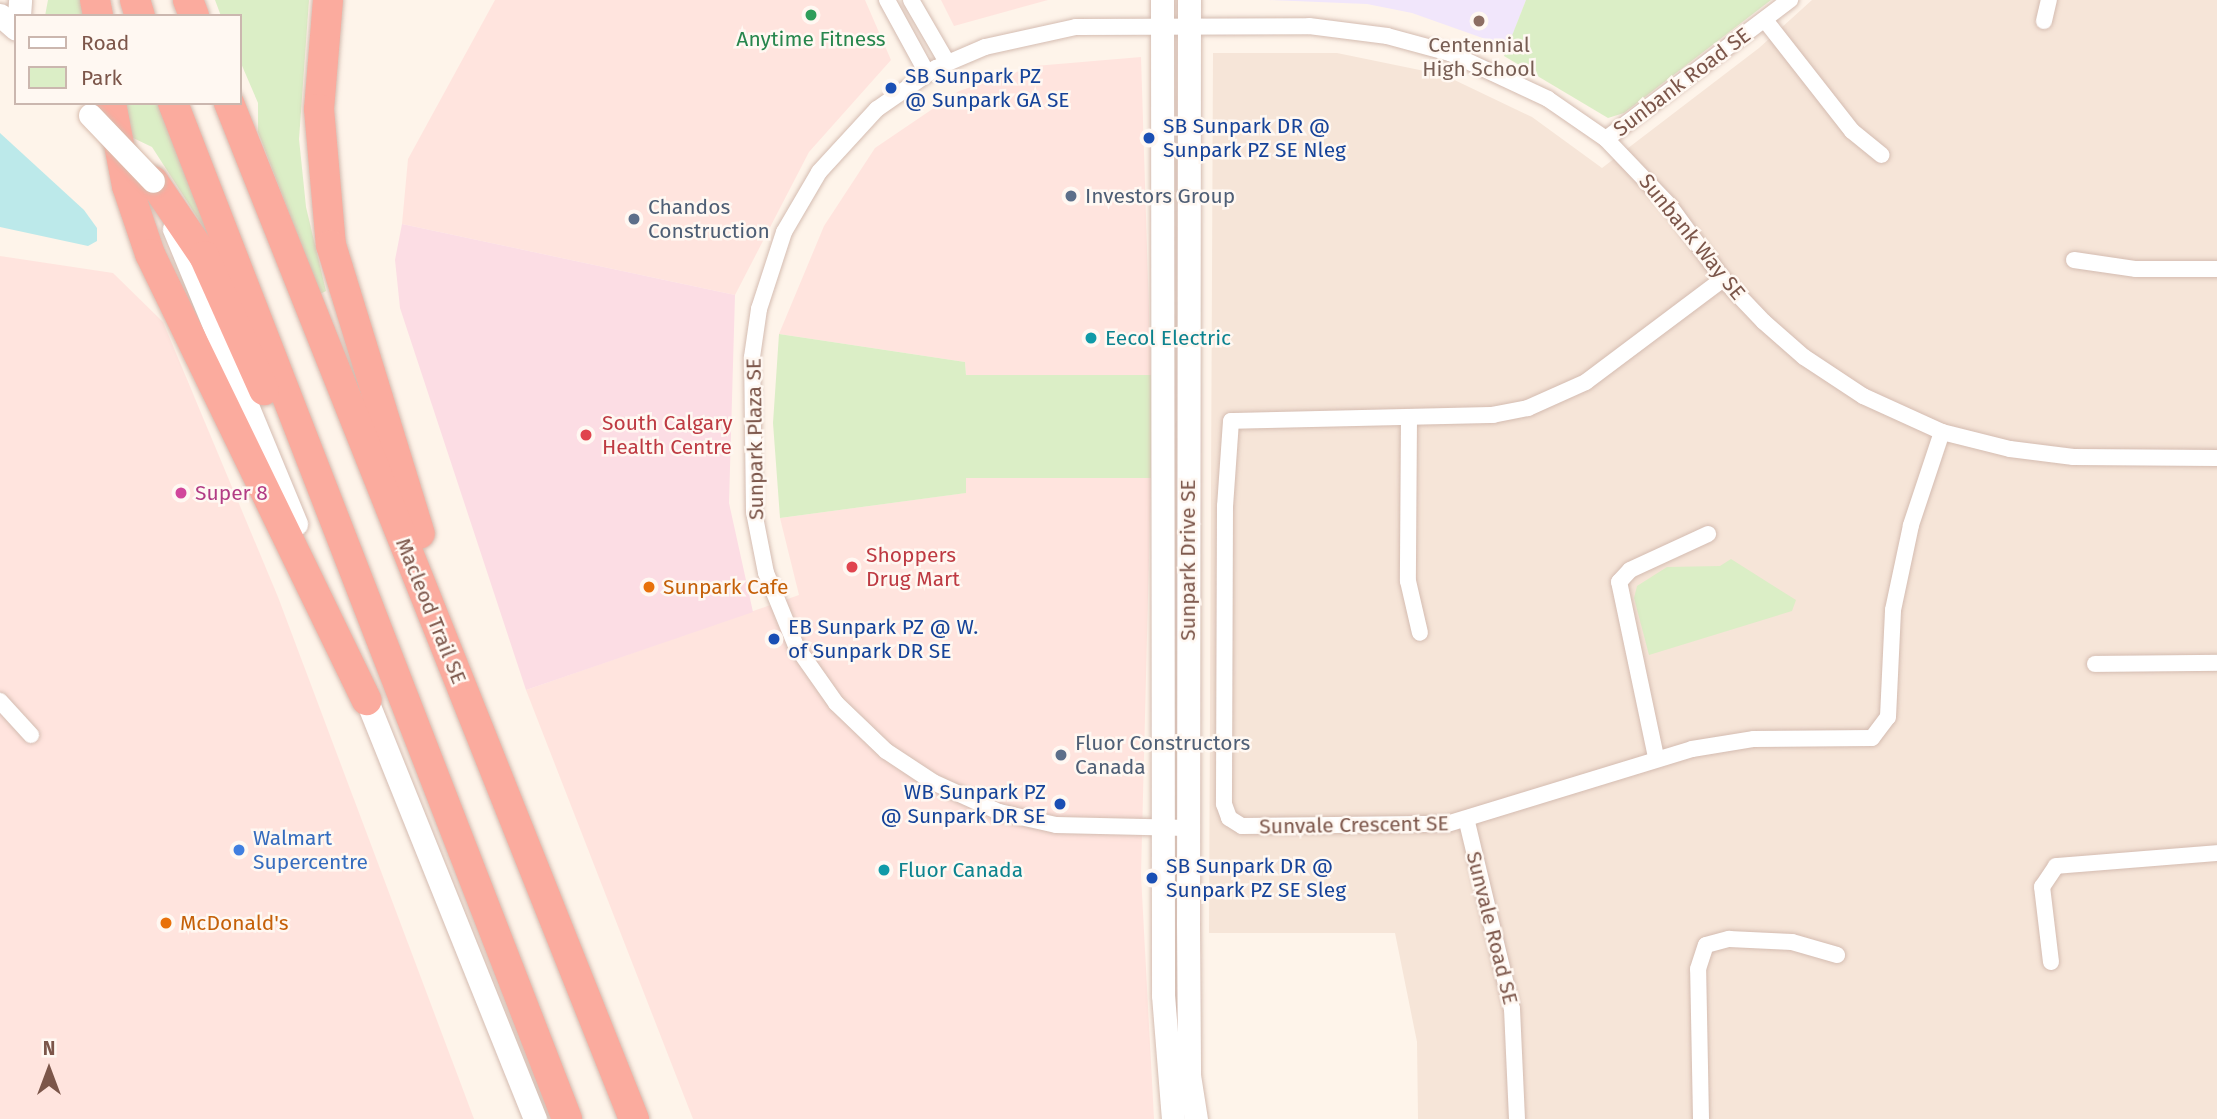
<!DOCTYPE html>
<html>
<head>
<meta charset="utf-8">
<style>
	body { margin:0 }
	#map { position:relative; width:2217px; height:1119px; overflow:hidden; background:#fef4ea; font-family:"Fira Sans",sans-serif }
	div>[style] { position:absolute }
	.residential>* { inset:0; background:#f6e5d8 }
	.commercial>* { inset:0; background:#ffe4de }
	.education>* { inset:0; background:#f1e6fb }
	.medical>* { inset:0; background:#fcdde4 }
	.green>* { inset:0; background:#dbeec6 }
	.water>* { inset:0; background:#bce9ea }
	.roads { filter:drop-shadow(0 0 2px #d4bcb1) drop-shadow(0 0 2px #d4bcb1) }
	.street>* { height:16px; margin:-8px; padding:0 8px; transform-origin:8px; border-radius:8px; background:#fff }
	.secondary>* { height:23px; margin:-11.5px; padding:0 11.5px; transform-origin:11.5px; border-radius:11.5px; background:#fff }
	.highway>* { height:30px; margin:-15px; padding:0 15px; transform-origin:15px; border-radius:15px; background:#fbab9e }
	.bridges { filter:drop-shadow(0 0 2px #d8bcad) drop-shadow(0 0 2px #d8bcad) }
	.secondary-bridge>* { height:23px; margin:-11.5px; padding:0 11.5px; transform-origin:11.5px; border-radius:11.5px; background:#fff }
	.dots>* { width:19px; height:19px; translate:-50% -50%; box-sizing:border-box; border:4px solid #fff8f2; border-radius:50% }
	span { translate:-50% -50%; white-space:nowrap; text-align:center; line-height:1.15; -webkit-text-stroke:5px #fff8f2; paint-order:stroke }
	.leisure-label { font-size:21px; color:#27864d }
	.education-label { font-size:21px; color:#785e54 }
	.transit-label { font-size:21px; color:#164399 }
	.left { translate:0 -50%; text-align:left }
	.right { translate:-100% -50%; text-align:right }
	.street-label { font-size:21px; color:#7c564a }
	.service-label { font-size:21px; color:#4e5e75 }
	.culture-label { font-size:21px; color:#0d838f }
	.health-label { font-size:21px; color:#be3a42 }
	.hotel-label { font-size:21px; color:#b23c85 }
	.food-label { font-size:21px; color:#c56008 }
	.shop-label { font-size:21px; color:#366cbe }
	.legend { position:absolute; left:14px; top:14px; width:228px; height:91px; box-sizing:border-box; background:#fff8f2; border:2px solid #cbb7af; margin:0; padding:9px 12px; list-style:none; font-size:21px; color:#7c564a }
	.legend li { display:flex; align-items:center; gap:14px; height:35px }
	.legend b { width:35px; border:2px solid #cbb7af }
	.north { position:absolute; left:14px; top:1035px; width:70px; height:70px; -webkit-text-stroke:5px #fff8f2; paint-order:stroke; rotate:0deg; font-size:19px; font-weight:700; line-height:28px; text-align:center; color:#7c564a }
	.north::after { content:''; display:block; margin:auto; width:24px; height:32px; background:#7c564a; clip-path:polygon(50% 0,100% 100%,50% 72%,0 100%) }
</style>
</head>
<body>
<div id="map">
	<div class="residential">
		<i style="clip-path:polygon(1812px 0,2217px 0,2217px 1119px,1418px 1119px,1417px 1042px,1395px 933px,1209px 933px,1213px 53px,1337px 53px,1444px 75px,1532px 117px,1602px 168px,1759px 48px)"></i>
	</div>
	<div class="commercial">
		<i style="clip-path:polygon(495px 0,865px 0,891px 60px,809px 152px,735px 295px,402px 224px,408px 159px)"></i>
		<i style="clip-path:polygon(941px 0,1048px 0,954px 26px)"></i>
		<i style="clip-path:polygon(1141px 57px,1151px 375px,966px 375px,965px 362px,779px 334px,824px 226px,875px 148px,959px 91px,1035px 66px)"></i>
		<i style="clip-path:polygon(0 256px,113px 273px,163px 322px,278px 597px,474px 1119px,0 1119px)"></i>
		<i style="clip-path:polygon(965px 478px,1151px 478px,1141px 875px,1154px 1119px,693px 1119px,526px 690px,799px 595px,780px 518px,965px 493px)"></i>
	</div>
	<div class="education">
		<i style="clip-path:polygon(1268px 0,1526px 0,1508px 47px,1412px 13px,1367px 4px)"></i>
	</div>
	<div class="medical">
		<i style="clip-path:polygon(402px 224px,735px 295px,729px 503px,753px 612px,526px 690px,400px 308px,395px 260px)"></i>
	</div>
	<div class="green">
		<i style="clip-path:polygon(48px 0,84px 0,86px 16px,45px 16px)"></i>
		<i style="clip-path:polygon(215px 0,309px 0,299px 139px,306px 207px,326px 291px,320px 294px,258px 132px,258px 103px,240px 61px,240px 16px,221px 16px)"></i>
		<i style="clip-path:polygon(1526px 0,1771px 0,1624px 113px,1608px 118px,1504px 56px)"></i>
		<i style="clip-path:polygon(116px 103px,166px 103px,212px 240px,152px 147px,129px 136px)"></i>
		<i style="clip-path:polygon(779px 334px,965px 362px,966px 375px,1151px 375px,1151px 478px,966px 478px,966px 493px,780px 518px,773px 423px)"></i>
		<i style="clip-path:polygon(1731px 559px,1796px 600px,1792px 611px,1649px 655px,1634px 598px,1637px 586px,1667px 567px,1720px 566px)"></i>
	</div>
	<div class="water">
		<i style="clip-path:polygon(0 133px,84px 210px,97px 228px,97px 241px,88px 246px,0 227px)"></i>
	</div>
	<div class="roads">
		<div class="street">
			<i style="left:887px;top:0;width:83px;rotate:61.3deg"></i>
			<i style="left:911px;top:0;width:72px;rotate:59.9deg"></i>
			<i style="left:1765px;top:20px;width:141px;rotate:51.9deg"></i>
			<i style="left:1852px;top:131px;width:38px;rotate:39deg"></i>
			<i style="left:2044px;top:21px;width:22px;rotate:-77deg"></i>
			<i style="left:1606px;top:139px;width:231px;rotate:-37.1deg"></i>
			<i style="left:2074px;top:260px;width:63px;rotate:8.3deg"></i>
			<i style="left:2136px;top:269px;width:81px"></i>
			<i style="left:1723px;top:279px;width:171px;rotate:143.1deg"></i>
			<i style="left:1586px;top:382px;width:64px;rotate:155.9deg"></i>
			<i style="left:1528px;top:408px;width:36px;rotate:169deg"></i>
			<i style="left:1493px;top:415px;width:262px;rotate:178.7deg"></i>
			<i style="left:1231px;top:421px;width:85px;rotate:94deg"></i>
			<i style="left:1225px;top:506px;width:298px;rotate:90.2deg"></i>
			<i style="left:1224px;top:804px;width:15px;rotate:70deg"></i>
			<i style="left:1229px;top:818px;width:15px;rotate:32deg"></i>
			<i style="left:1242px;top:826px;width:205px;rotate:-0.6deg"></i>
			<i style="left:1447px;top:824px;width:256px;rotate:-17deg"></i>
			<i style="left:1692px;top:749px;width:63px;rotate:-9.2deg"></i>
			<i style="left:1754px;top:739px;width:118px;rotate:-0.5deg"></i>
			<i style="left:1872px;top:738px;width:26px;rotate:-53deg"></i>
			<i style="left:1888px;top:717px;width:107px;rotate:-87.3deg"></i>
			<i style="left:1893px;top:610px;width:87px;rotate:-78deg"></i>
			<i style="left:1911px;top:525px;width:98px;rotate:-71.6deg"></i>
			<i style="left:1409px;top:418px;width:163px;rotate:90.4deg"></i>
			<i style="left:1408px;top:581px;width:53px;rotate:77deg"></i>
			<i style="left:2095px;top:664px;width:122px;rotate:-0.5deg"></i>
			<i style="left:0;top:701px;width:46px;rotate:47.6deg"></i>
			<i style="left:1656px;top:757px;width:179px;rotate:-101.9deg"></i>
			<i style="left:1619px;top:582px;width:16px;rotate:-47deg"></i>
			<i style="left:1630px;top:570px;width:86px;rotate:-24.8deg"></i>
			<i style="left:1467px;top:822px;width:192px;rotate:76.5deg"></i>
			<i style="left:1512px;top:1009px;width:110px;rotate:87.4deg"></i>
			<i style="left:1188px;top:828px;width:132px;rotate:-178.7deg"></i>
			<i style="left:1056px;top:825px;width:58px;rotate:-167.2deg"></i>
			<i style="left:999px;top:812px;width:72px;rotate:-155.6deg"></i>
			<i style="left:933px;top:782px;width:56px;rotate:-146.6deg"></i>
			<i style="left:886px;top:751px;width:69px;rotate:-136.2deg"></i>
			<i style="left:836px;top:703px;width:70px;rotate:-125.1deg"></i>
			<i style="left:796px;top:646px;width:79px;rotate:-112.3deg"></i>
			<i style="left:766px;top:573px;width:62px;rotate:-101.1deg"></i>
			<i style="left:754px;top:512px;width:155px;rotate:-90.7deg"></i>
			<i style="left:752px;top:357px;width:49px;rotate:-81.7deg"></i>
			<i style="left:759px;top:309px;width:81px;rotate:-72deg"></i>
			<i style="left:784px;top:232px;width:69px;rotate:-59.7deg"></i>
			<i style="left:819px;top:172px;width:86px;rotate:-47.4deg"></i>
			<i style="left:877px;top:109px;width:72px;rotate:-34.8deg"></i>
			<i style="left:936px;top:68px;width:53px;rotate:-23.2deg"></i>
			<i style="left:985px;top:47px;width:93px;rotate:-12.4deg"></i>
			<i style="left:1076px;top:27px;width:233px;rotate:-0.2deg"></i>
			<i style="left:1309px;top:26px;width:79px;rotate:7.3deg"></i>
			<i style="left:1387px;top:36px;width:65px;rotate:15.1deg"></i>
			<i style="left:1450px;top:53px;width:108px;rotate:25.1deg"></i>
			<i style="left:1548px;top:99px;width:70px;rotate:34.6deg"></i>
			<i style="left:1606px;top:139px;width:91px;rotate:46.3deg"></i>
			<i style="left:1669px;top:205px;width:92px;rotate:53.9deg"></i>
			<i style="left:1723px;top:279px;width:59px;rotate:46.4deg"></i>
			<i style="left:1764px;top:322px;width:53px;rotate:41.2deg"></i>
			<i style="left:1804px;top:357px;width:71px;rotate:33.5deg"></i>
			<i style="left:1863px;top:396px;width:87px;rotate:24.5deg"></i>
			<i style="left:1942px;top:432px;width:70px;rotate:14deg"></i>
			<i style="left:2010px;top:449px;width:64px;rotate:7.2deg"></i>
			<i style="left:2073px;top:457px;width:144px;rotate:0.4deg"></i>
			<i style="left:2051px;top:962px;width:76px;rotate:-96.8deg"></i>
			<i style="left:2042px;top:887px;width:25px;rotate:-56deg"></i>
			<i style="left:2056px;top:866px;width:162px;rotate:-4.6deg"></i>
			<i style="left:1701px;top:1119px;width:150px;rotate:-91.1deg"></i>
			<i style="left:1698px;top:969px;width:25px;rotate:-72deg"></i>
			<i style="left:1706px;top:945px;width:24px;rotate:-15deg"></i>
			<i style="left:1729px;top:939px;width:63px;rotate:2.7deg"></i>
			<i style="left:1792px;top:942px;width:47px;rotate:16.1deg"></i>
		</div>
		<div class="secondary">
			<i style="left:1162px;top:0;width:995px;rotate:89.94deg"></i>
			<i style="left:1163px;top:995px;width:124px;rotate:85.4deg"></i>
			<i style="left:1189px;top:0;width:923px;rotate:90.06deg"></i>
			<i style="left:1188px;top:923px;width:152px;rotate:89.6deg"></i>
			<i style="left:1189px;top:1075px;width:45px;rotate:81deg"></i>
			<i style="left:0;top:15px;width:21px;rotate:41deg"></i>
			<i style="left:19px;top:16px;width:16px;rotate:-86deg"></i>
			<i style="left:174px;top:229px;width:319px;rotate:67.5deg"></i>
			<i style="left:361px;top:686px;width:467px;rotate:68.1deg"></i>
		</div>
		<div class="highway">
			<i style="left:95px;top:0;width:16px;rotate:79deg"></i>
			<i style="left:135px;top:0;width:17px;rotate:73deg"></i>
			<i style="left:188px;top:0;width:17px;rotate:69deg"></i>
			<i style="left:328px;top:0;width:109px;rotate:94.7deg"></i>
			<i style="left:319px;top:109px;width:137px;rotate:85deg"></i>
			<i style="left:331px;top:245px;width:302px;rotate:72.9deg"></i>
			<i style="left:111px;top:103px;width:85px;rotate:79.1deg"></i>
			<i style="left:127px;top:186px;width:72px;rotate:71.3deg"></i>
			<i style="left:150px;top:254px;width:496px;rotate:64.1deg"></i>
			<i style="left:173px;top:103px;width:1090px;rotate:68.8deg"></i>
			<i style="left:229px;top:103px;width:1094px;rotate:68.27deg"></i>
			<i style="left:153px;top:181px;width:91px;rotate:55.8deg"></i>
			<i style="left:204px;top:256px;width:147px;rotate:65.9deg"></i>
		</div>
	</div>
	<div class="bridges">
		<div class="secondary-bridge">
			<i style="left:90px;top:115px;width:91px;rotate:46.3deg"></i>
		</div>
	</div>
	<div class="dots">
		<i style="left:811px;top:15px;background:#2e9e5b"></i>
		<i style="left:1479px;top:21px;background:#8d6e63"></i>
		<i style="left:891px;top:88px;background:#1a4fb4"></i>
		<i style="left:1149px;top:138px;background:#1a4fb4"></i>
		<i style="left:1071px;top:196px;background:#5c6f8a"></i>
		<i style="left:634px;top:219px;background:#5c6f8a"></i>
		<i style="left:1091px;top:338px;background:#0f9aa8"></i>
		<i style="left:586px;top:435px;background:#e0444e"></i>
		<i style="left:181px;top:493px;background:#d1479c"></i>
		<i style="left:852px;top:567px;background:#e0444e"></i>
		<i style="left:649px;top:587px;background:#e8710a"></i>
		<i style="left:774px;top:639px;background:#1a4fb4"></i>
		<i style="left:1061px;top:755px;background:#5c6f8a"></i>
		<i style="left:1060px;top:804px;background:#1a4fb4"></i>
		<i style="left:239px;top:850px;background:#3f7fe0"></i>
		<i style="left:884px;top:870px;background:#0f9aa8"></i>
		<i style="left:1152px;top:878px;background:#1a4fb4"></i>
		<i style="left:166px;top:923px;background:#e8710a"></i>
	</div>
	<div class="leisure-label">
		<span style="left:811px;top:39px">Anytime Fitness</span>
	</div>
	<div class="education-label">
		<span style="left:1479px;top:57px">Centennial<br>High School</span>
	</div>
	<div class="transit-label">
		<span class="left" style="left:905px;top:88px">SB Sunpark PZ<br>@ Sunpark GA SE</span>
		<span class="left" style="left:1163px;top:138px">SB Sunpark DR @<br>Sunpark PZ SE Nleg</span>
		<span class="left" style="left:788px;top:639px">EB Sunpark PZ @ W.<br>of Sunpark DR SE</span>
		<span class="right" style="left:1046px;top:804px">WB Sunpark PZ<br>@ Sunpark DR SE</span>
		<span class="left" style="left:1166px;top:878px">SB Sunpark DR @<br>Sunpark PZ SE Sleg</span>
	</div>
	<div class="street-label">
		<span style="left:1682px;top:82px;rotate:-37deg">Sunbank Road SE</span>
		<span style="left:1692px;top:237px;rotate:51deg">Sunbank Way SE</span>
		<span style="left:755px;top:439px;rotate:-91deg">Sunpark Plaza SE</span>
		<span style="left:1188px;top:560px;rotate:-90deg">Sunpark Drive SE</span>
		<span style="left:431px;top:611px;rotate:68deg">Macleod Trail SE</span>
		<span style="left:1354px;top:825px;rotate:-1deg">Sunvale Crescent SE</span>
		<span style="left:1492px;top:928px;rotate:76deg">Sunvale Road SE</span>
	</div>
	<div class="service-label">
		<span class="left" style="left:1085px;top:196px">Investors Group</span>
		<span class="left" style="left:648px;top:219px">Chandos<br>Construction</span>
		<span class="left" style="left:1075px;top:755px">Fluor Constructors<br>Canada</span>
	</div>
	<div class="culture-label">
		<span class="left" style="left:1105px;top:338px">Eecol Electric</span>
		<span class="left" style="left:898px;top:870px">Fluor Canada</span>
	</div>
	<div class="health-label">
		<span class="left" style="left:602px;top:435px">South Calgary<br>Health Centre</span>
		<span class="left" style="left:866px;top:567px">Shoppers<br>Drug Mart</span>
	</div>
	<div class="hotel-label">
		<span class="left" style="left:195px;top:493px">Super 8</span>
	</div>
	<div class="food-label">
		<span class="left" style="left:663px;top:587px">Sunpark Cafe</span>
		<span class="left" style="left:180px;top:923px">McDonald's</span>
	</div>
	<div class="shop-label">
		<span class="left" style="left:253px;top:850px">Walmart<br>Supercentre</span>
	</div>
	<ul class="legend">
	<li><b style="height:9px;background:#fff"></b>Road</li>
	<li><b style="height:19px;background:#dbeec6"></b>Park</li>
	</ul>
	<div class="north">N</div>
</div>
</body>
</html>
